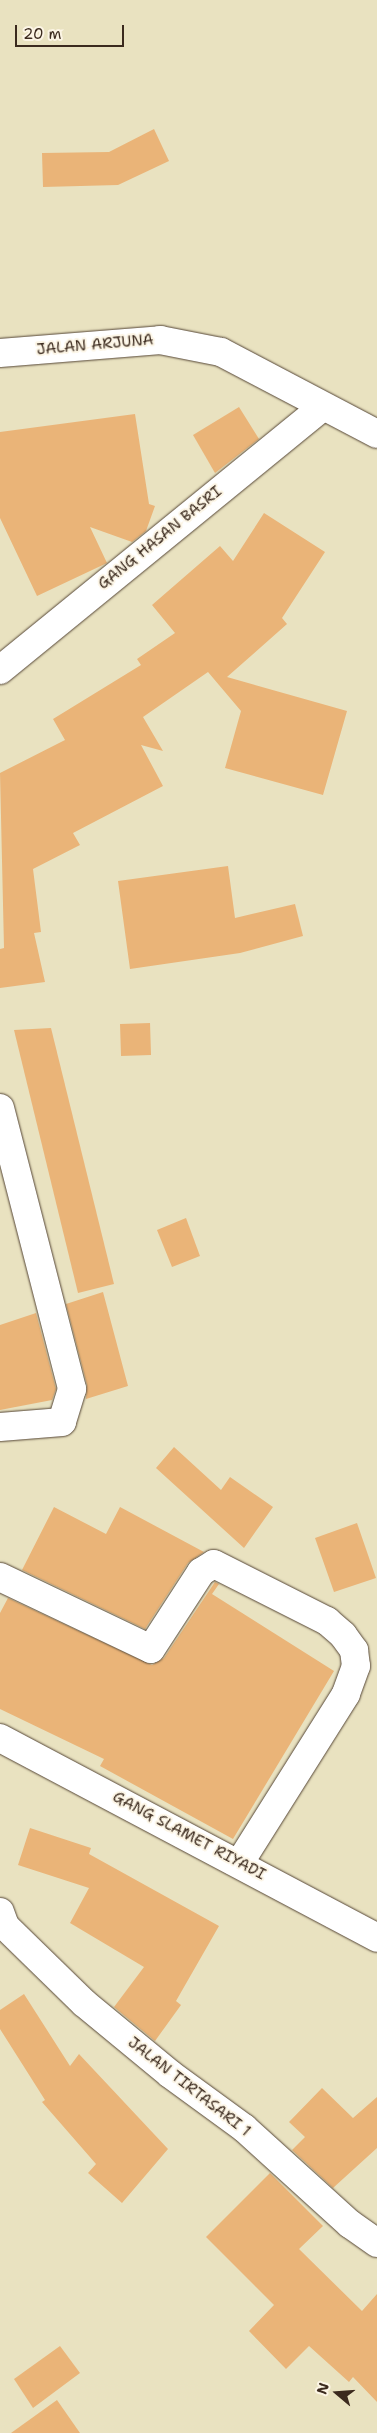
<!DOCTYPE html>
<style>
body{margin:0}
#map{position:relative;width:377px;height:2433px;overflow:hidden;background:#e9e2c0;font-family:"Shantell Sans",sans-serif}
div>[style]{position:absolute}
.building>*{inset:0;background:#eab478}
.roads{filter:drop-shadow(0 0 1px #554636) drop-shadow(0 0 1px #554636)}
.minor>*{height:28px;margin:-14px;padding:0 14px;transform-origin:14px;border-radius:14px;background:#fff}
span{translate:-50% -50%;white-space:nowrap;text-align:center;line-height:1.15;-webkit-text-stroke:4px #fcf5e5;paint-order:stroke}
.street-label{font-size:15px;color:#3b2a1e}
.north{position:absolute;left:312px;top:2368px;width:50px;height:50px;-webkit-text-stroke:4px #fcf5e5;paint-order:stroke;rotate:288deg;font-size:14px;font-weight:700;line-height:20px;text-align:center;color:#3b2a1e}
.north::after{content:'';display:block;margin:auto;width:18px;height:22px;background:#3b2a1e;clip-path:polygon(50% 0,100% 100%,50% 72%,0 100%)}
.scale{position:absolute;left:15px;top:25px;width:109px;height:22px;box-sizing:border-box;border:2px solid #3b2a1e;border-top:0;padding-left:6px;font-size:15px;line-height:18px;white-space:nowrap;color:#3b2a1e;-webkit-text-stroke:4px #fcf5e5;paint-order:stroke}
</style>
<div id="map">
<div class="building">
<div style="clip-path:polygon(154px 129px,169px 161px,118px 185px,43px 187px,42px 153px,109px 152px)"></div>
<div style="clip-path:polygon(239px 407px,259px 439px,215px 473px,193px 435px)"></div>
<div style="clip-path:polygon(135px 414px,149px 504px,155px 506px,146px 531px,132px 542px,90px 527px,107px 563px,37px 596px,0 518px,0 432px)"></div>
<div style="clip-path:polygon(264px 513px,325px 552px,282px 618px,287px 624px,227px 677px,347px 711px,323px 795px,225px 768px,241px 711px,208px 672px,143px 717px,163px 751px,141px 745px,163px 786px,73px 833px,80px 845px,33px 869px,41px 932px,34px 933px,45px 982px,0 988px,0 949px,4px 948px,0 773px,65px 740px,53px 719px,141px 665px,137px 659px,175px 633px,152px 605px,220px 546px,233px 561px)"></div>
<div style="clip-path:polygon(228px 866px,235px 918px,295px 904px,303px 936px,240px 953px,130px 969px,118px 881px)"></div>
<div style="clip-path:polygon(150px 1023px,151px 1055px,121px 1056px,120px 1024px)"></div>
<div style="clip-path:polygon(51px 1028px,114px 1284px,78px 1293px,14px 1030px)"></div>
<div style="clip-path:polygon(186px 1218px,200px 1256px,172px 1267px,157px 1230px)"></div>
<div style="clip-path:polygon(103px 1292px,128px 1386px,86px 1399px,87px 1385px,66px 1304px)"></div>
<div style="clip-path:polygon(36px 1313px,56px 1389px,52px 1400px,0 1410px,0 1325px)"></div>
<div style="clip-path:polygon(174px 1447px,221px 1490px,230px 1477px,273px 1507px,244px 1548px,156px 1468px)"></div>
<div style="clip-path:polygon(54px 1507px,106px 1534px,120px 1507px,204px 1552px,188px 1563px,145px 1629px,22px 1570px)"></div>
<div style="clip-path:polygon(357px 1523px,376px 1578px,334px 1592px,315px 1538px)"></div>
<div style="clip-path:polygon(215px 1582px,219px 1584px,212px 1594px,334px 1671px,233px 1839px,100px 1766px,104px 1759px,0 1709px,0 1613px,8px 1598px,152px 1665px,164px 1658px)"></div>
<div style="clip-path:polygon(30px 1828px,91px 1848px,89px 1854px,219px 1926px,176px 2001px,181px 2005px,155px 2041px,114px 2007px,144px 1967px,70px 1923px,89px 1888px,18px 1865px)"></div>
<div style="clip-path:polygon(24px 1994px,70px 2066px,79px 2054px,168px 2149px,122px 2203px,88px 2173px,96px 2164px,42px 2102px,45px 2100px,0 2029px,0 2010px)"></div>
<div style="clip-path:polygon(322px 2088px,353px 2118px,377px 2097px,377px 2148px,333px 2188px,292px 2150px,305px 2137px,289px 2122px)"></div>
<div style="clip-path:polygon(270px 2173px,323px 2226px,299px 2249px,362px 2311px,377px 2294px,377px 2402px,353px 2377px,349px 2382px,309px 2346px,286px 2369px,249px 2331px,274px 2305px,206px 2237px)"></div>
<div style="clip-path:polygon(60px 2346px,80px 2373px,33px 2408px,14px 2379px)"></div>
<div style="clip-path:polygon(57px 2400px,80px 2433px,11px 2433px)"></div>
</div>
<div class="roads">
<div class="minor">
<div style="left:0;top:353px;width:161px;rotate:-4.6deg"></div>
<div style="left:160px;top:340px;width:62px;rotate:11.1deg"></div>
<div style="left:221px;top:352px;width:176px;rotate:27.7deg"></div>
<div style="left:0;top:670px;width:414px;rotate:-39.2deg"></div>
<div style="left:0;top:1108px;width:290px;rotate:75.6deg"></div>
<div style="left:72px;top:1389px;width:34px;rotate:107deg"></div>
<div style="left:62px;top:1422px;width:62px;rotate:175.4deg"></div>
<div style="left:0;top:1577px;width:167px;rotate:25.5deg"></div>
<div style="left:151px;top:1649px;width:92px;rotate:-57deg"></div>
<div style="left:201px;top:1572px;width:15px;rotate:-32deg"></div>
<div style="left:214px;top:1564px;width:127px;rotate:26.8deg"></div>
<div style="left:327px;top:1621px;width:21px;rotate:41deg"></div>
<div style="left:343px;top:1635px;width:19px;rotate:54deg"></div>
<div style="left:354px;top:1650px;width:16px;rotate:83deg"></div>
<div style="left:356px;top:1666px;width:30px;rotate:110deg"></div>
<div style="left:346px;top:1694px;width:199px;rotate:122.2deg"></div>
<div style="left:0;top:1738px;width:427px;rotate:27.9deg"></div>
<div style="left:0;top:1912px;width:15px;rotate:70deg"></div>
<div style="left:5px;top:1926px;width:110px;rotate:44.3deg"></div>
<div style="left:84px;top:2003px;width:112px;rotate:39.5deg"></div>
<div style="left:170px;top:2074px;width:92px;rotate:36.1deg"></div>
<div style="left:244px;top:2128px;width:143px;rotate:42.2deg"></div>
<div style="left:350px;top:2224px;width:33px;rotate:35deg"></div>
</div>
</div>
<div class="street-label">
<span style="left:95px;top:345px;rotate:-5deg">JALAN ARJUNA</span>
<span style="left:160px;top:538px;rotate:-39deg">GANG HASAN BASRI</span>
<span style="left:189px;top:1836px;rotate:28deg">GANG SLAMET RIYADI</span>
<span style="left:189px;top:2087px;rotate:38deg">JALAN TIRTASARI 1</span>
</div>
<div class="north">N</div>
<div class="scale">20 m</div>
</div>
